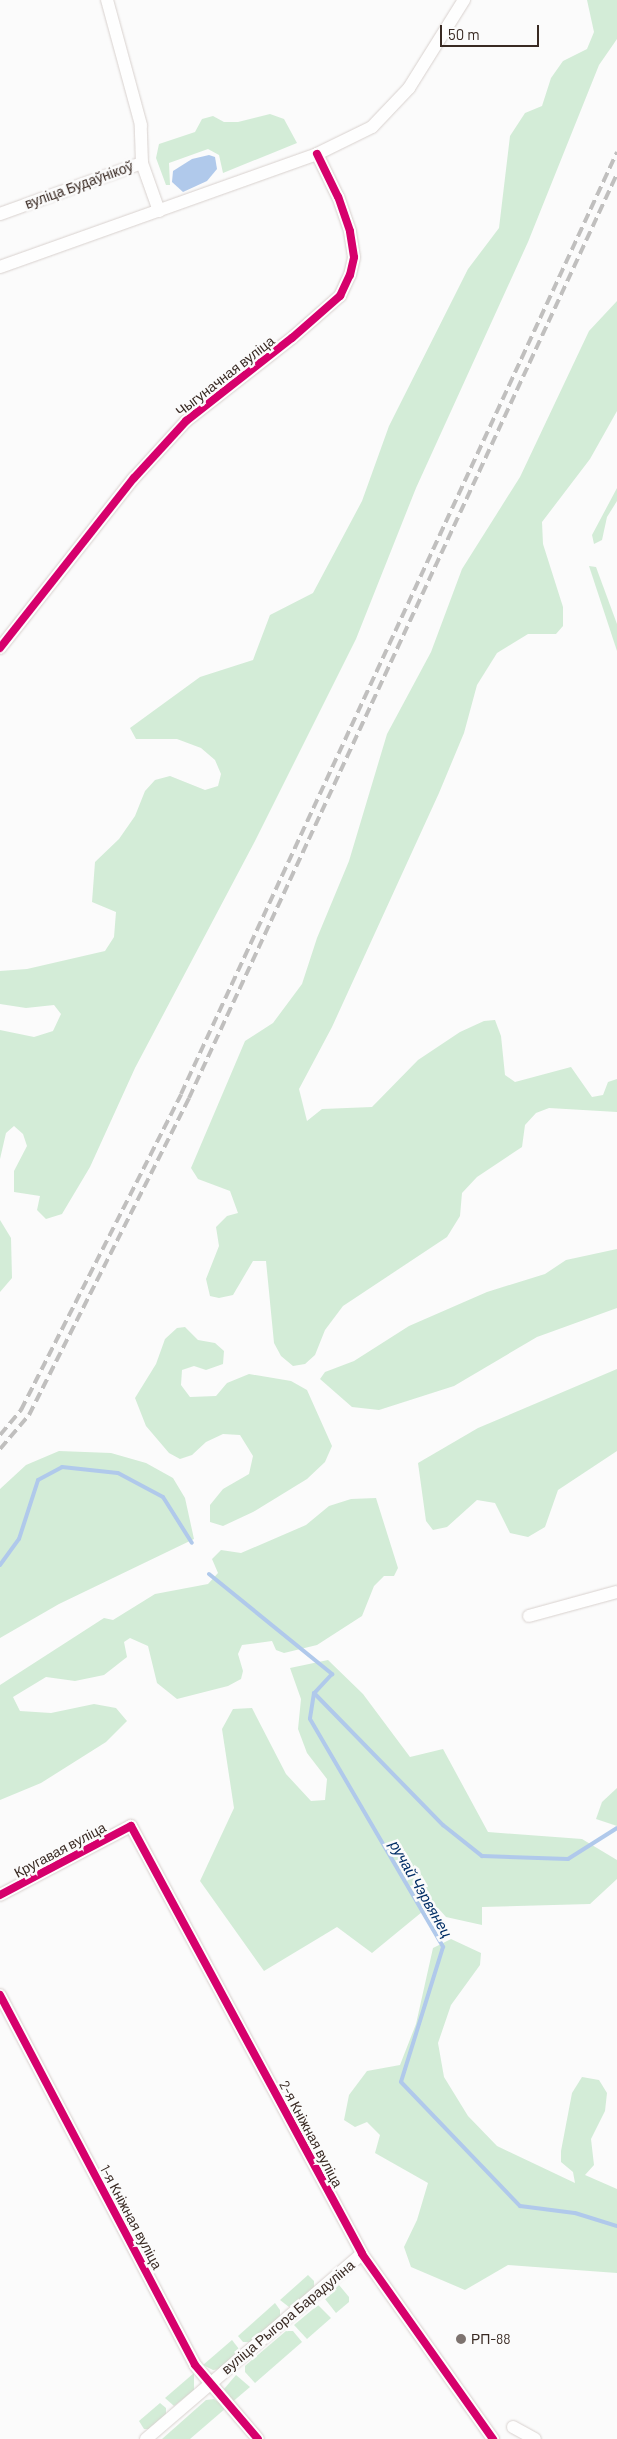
<!DOCTYPE html>
<meta charset="utf-8">
<style>
body{margin:0}
#map{position:relative;width:617px;height:2439px;overflow:hidden;background:#fbfbfb;font-family:Barlow,sans-serif}
div>[style]{position:absolute}
.green>*{inset:0;background:#d3ecd7}
.water>*{inset:0;background:#b0c9eb}
.stream>*{height:4px;margin:-2px;padding:0 2px;transform-origin:2px;border-radius:2px;background:#b0c9eb}
.roads{filter:drop-shadow(0 0 1px #d8d1ce) drop-shadow(0 0 1px #d8d1ce)}
.minor>*{height:12px;margin:-6px;padding:0 6px;transform-origin:6px;border-radius:6px;background:#fefefe}
.rail>*{height:4px;margin-top:-2px;transform-origin:0;background:repeating-linear-gradient(90deg,#c0bfbe 0 10px,transparent 0 15px)}
.cycleway>*{height:8px;margin:-4px;padding:0 4px;transform-origin:4px;border-radius:4px;background:#d6006c}
.dots>*{width:14px;height:14px;translate:-50% -50%;box-sizing:border-box;border:2px solid #fbfbfb;border-radius:50%}
span{translate:-50% -50%;white-space:nowrap;text-align:center;line-height:1.15;-webkit-text-stroke:5px #fbfbfb;paint-order:stroke}
.street-label{font-size:14px;color:#392a23}
.poi-label{font-size:14px;color:#392a23}
.left{translate:0 -50%;text-align:left}
.water-label{font-size:15px;color:#002d65;font-style:italic}
.scale{position:absolute;left:440px;top:25px;width:99px;height:22px;box-sizing:border-box;border:2px solid #392a23;border-top:0;padding-left:6px;font-size:15px;line-height:18px;white-space:nowrap;color:#392a23;-webkit-text-stroke:4px #fbfbfb;paint-order:stroke}
</style>
<div id="map">
<div class="green">
<div style="clip-path:polygon(587px 0,617px 0,617px 39px,599px 65px,528px 242px,416px 488px,356px 639px,255px 841px,135px 1068px,90px 1167px,62px 1214px,46px 1219px,37px 1210px,40px 1196px,14px 1192px,14px 1171px,27px 1146px,23px 1134px,14px 1126px,6px 1133px,0 1159px,0 1030px,34px 1037px,53px 1031px,61px 1014px,54px 1005px,26px 1008px,0 1004px,0 971px,27px 969px,105px 951px,114px 937px,116px 912px,92px 902px,95px 862px,119px 839px,135px 816px,145px 791px,155px 780px,170px 776px,205px 790px,218px 786px,221px 774px,215px 760px,201px 748px,177px 739px,136px 739px,130px 728px,200px 677px,253px 660px,270px 615px,313px 593px,362px 501px,389px 426px,468px 269px,499px 228px,510px 136px,525px 113px,542px 106px,551px 78px,563px 61px,587px 49px,594px 32px)"></div>
<div style="clip-path:polygon(270px 114px,284px 119px,297px 143px,223px 173px,219px 155px,208px 149px,169px 163px,170px 185px,166px 185px,156px 158px,159px 144px,195px 132px,202px 119px,213px 116px,224px 122px,238px 122px)"></div>
<div style="clip-path:polygon(617px 301px,617px 411px,590px 459px,542px 522px,543px 544px,563px 607px,563px 626px,556px 634px,528px 634px,497px 653px,477px 685px,464px 733px,439px 793px,332px 1027px,299px 1089px,307px 1121px,322px 1109px,372px 1107px,418px 1060px,460px 1032px,484px 1021px,495px 1020px,501px 1036px,505px 1075px,515px 1082px,571px 1067px,592px 1097px,603px 1095px,608px 1082px,617px 1079px,617px 1112px,549px 1108px,536px 1113px,525px 1125px,522px 1147px,477px 1177px,462px 1193px,460px 1216px,447px 1237px,343px 1306px,325px 1330px,315px 1355px,305px 1364px,293px 1366px,281px 1356px,274px 1343px,266px 1261px,253px 1261px,233px 1295px,219px 1298px,210px 1296px,206px 1279px,219px 1246px,216px 1227px,227px 1216px,238px 1213px,230px 1191px,198px 1179px,191px 1168px,245px 1041px,273px 1023px,302px 984px,317px 938px,349px 861px,387px 734px,431px 652px,462px 569px,520px 477px,589px 331px)"></div>
<div style="clip-path:polygon(617px 488px,617px 501px,607px 517px,602px 540px,594px 544px,592px 535px)"></div>
<div style="clip-path:polygon(589px 566px,596px 567px,617px 624px,617px 651px)"></div>
<div style="clip-path:polygon(0 1220px,11px 1238px,12px 1278px,0 1292px)"></div>
<div style="clip-path:polygon(617px 1249px,617px 1308px,537px 1337px,454px 1386px,379px 1410px,352px 1407px,320px 1379px,325px 1372px,354px 1361px,409px 1326px,487px 1292px,545px 1274px,566px 1260px)"></div>
<div style="clip-path:polygon(185px 1327px,198px 1340px,215px 1343px,224px 1351px,223px 1364px,206px 1370px,194px 1366px,182px 1370px,181px 1385px,190px 1397px,216px 1396px,227px 1383px,249px 1374px,291px 1381px,307px 1390px,332px 1446px,325px 1462px,307px 1479px,253px 1512px,223px 1526px,210px 1522px,210px 1505px,223px 1489px,249px 1474px,253px 1456px,240px 1435px,223px 1434px,206px 1442px,192px 1455px,180px 1459px,169px 1453px,146px 1426px,135px 1398px,156px 1364px,165px 1339px,177px 1328px)"></div>
<div style="clip-path:polygon(617px 1369px,617px 1451px,558px 1490px,545px 1527px,528px 1537px,510px 1533px,495px 1503px,477px 1500px,447px 1527px,433px 1530px,426px 1521px,418px 1463px,478px 1428px)"></div>
<div style="clip-path:polygon(59px 1451px,111px 1453px,146px 1463px,173px 1478px,185px 1498px,194px 1539px,59px 1604px,0 1638px,0 1489px,26px 1465px)"></div>
<div style="clip-path:polygon(376px 1498px,398px 1568px,394px 1576px,384px 1576px,374px 1586px,362px 1616px,317px 1645px,284px 1653px,276px 1650px,272px 1641px,242px 1645px,238px 1654px,243px 1671px,241px 1679px,228px 1686px,177px 1699px,157px 1683px,148px 1646px,130px 1638px,124px 1642px,127px 1657px,104px 1675px,75px 1681px,46px 1677px,13px 1697px,20px 1711px,51px 1713px,94px 1704px,116px 1708px,127px 1721px,106px 1742px,41px 1783px,0 1800px,0 1685px,104px 1618px,113px 1620px,155px 1594px,208px 1584px,218px 1573px,212px 1559px,221px 1550px,241px 1553px,306px 1525px,329px 1506px,351px 1499px)"></div>
<div style="clip-path:polygon(328px 1660px,363px 1694px,410px 1757px,443px 1749px,488px 1832px,582px 1839px,617px 1860px,617px 1879px,590px 1904px,482px 1907px,482px 1925px,446px 1917px,438px 1908px,422px 1912px,372px 1953px,337px 1927px,264px 1971px,200px 1881px,234px 1808px,222px 1729px,233px 1709px,252px 1708px,286px 1774px,311px 1801px,325px 1800px,327px 1779px,307px 1753px,298px 1729px,301px 1699px,290px 1668px)"></div>
<div style="clip-path:polygon(617px 1788px,617px 1826px,596px 1819px,602px 1802px)"></div>
<div style="clip-path:polygon(451px 1939px,481px 1953px,480px 1965px,451px 2005px,438px 2043px,444px 2077px,468px 2116px,497px 2146px,575px 2183px,573px 2172px,561px 2162px,561px 2151px,572px 2093px,582px 2077px,599px 2080px,607px 2093px,605px 2111px,591px 2139px,594px 2165px,585px 2175px,617px 2189px,617px 2273px,508px 2265px,465px 2290px,411px 2267px,404px 2247px,417px 2220px,428px 2183px,375px 2153px,380px 2135px,367px 2122px,355px 2127px,344px 2120px,349px 2095px,367px 2071px,400px 2065px,416px 2024px,433px 1948px)"></div>
<div style="clip-path:polygon(308px 2275px,314px 2281px,314px 2288px,289px 2307px,280px 2300px)"></div>
<div style="clip-path:polygon(339px 2285px,349px 2297px,349px 2302px,336px 2313px,325px 2299px)"></div>
<div style="clip-path:polygon(275px 2303px,280px 2310px,280px 2317px,250px 2342px,243px 2342px,238px 2336px)"></div>
<div style="clip-path:polygon(318px 2305px,331px 2318px,307px 2339px,294px 2325px)"></div>
<div style="clip-path:polygon(286px 2331px,293px 2331px,302px 2342px,255px 2383px,245px 2372px,245px 2366px)"></div>
<div style="clip-path:polygon(232px 2340px,239px 2349px,221px 2369px,213px 2370px,203px 2365px)"></div>
<div style="clip-path:polygon(194px 2373px,194px 2390px,174px 2406px,165px 2398px)"></div>
<div style="clip-path:polygon(236px 2375px,250px 2387px,230px 2404px,224px 2389px)"></div>
<div style="clip-path:polygon(214px 2399px,226px 2408px,190px 2439px,162px 2439px,206px 2400px)"></div>
<div style="clip-path:polygon(160px 2403px,166px 2408px,166px 2415px,150px 2429px,144px 2429px,139px 2421px)"></div>
</div>
<div class="water">
<div style="clip-path:polygon(209px 155px,215px 157px,217px 169px,207px 181px,183px 192px,172px 182px,173px 171px,192px 159px)"></div>
</div>
<div class="stream">
<div style="left:0;top:1565px;width:32px;rotate:-54deg"></div>
<div style="left:19px;top:1539px;width:62px;rotate:-72.1deg"></div>
<div style="left:38px;top:1480px;width:27px;rotate:-28deg"></div>
<div style="left:62px;top:1467px;width:56px;rotate:6.1deg"></div>
<div style="left:118px;top:1473px;width:51px;rotate:28.1deg"></div>
<div style="left:163px;top:1497px;width:54px;rotate:57.8deg"></div>
<div style="left:209px;top:1574px;width:159px;rotate:39.1deg"></div>
<div style="left:332px;top:1674px;width:26px;rotate:133deg"></div>
<div style="left:314px;top:1693px;width:26px;rotate:99deg"></div>
<div style="left:310px;top:1719px;width:264px;rotate:59.7deg"></div>
<div style="left:443px;top:1947px;width:141px;rotate:107.3deg"></div>
<div style="left:401px;top:2082px;width:172px;rotate:46.2deg"></div>
<div style="left:520px;top:2206px;width:55px;rotate:7.3deg"></div>
<div style="left:575px;top:2213px;width:44px;rotate:17.2deg"></div>
<div style="left:314px;top:1693px;width:185px;rotate:45.7deg"></div>
<div style="left:443px;top:1825px;width:50px;rotate:38.5deg"></div>
<div style="left:482px;top:1856px;width:86px;rotate:2deg"></div>
<div style="left:568px;top:1859px;width:58px;rotate:-32.3deg"></div>
</div>
<div class="roads">
<div class="minor">
<div style="left:142px;top:163px;width:51px;rotate:70.5deg"></div>
<div style="left:0;top:214px;width:151px;rotate:-19.8deg"></div>
<div style="left:142px;top:163px;width:38px;rotate:-92deg"></div>
<div style="left:141px;top:125px;width:130px;rotate:-105.2deg"></div>
<div style="left:0;top:267px;width:337px;rotate:-19.6deg"></div>
<div style="left:317px;top:154px;width:61px;rotate:-26.1deg"></div>
<div style="left:372px;top:127px;width:54px;rotate:-46.5deg"></div>
<div style="left:409px;top:88px;width:104px;rotate:-58deg"></div>
<div style="left:0;top:648px;width:216px;rotate:-51.8deg"></div>
<div style="left:134px;top:478px;width:77px;rotate:-47.6deg"></div>
<div style="left:186px;top:421px;width:135px;rotate:-38.1deg"></div>
<div style="left:292px;top:338px;width:64px;rotate:-41.2deg"></div>
<div style="left:340px;top:296px;width:23px;rotate:-65deg"></div>
<div style="left:350px;top:275px;width:18px;rotate:-77deg"></div>
<div style="left:354px;top:257px;width:26px;rotate:-99deg"></div>
<div style="left:350px;top:231px;width:36px;rotate:-109deg"></div>
<div style="left:338px;top:197px;width:48px;rotate:-116deg"></div>
<div style="left:529px;top:1616px;width:91px;rotate:-15.3deg"></div>
<div style="left:0;top:1895px;width:148px;rotate:-27.8deg"></div>
<div style="left:131px;top:1826px;width:486px;rotate:61.6deg"></div>
<div style="left:362px;top:2254px;width:227px;rotate:54.7deg"></div>
<div style="left:0;top:1995px;width:418px;rotate:62.2deg"></div>
<div style="left:195px;top:2365px;width:97px;rotate:49.6deg"></div>
<div style="left:513px;top:2427px;width:25px;rotate:29deg"></div>
<div style="left:146px;top:2439px;width:284px;rotate:-40.6deg"></div>
</div>
</div>
<div class="rail">
<div style="left:0;top:1435px;width:33px;rotate:-50deg"></div>
<div style="left:21px;top:1410px;width:354px;rotate:-63.1deg"></div>
<div style="left:181px;top:1094px;width:1038px;rotate:-65.16deg"></div>
<div style="left:0;top:1449px;width:45px;rotate:-49.5deg"></div>
<div style="left:29px;top:1415px;width:355px;rotate:-63.2deg"></div>
<div style="left:189px;top:1098px;width:1018px;rotate:-65.15deg"></div>
</div>
<div class="cycleway">
<div style="left:0;top:648px;width:216px;rotate:-51.8deg"></div>
<div style="left:134px;top:478px;width:77px;rotate:-47.6deg"></div>
<div style="left:186px;top:421px;width:135px;rotate:-38.1deg"></div>
<div style="left:292px;top:338px;width:64px;rotate:-41.2deg"></div>
<div style="left:340px;top:296px;width:23px;rotate:-65deg"></div>
<div style="left:350px;top:275px;width:18px;rotate:-77deg"></div>
<div style="left:354px;top:257px;width:26px;rotate:-99deg"></div>
<div style="left:350px;top:231px;width:36px;rotate:-109deg"></div>
<div style="left:338px;top:197px;width:48px;rotate:-116deg"></div>
<div style="left:0;top:1895px;width:148px;rotate:-27.8deg"></div>
<div style="left:131px;top:1826px;width:486px;rotate:61.6deg"></div>
<div style="left:362px;top:2254px;width:227px;rotate:54.7deg"></div>
<div style="left:0;top:1995px;width:418px;rotate:62.2deg"></div>
<div style="left:195px;top:2365px;width:97px;rotate:49.6deg"></div>
</div>
<div class="dots">
<div style="left:461px;top:2339px;background:#7d736f"></div>
</div>
<div class="street-label">
<span style="left:79px;top:185px;rotate:-20deg">вуліца Будаўнікоў</span>
<span style="left:225px;top:376px;rotate:-38deg">Чыгуначная вуліца</span>
<span style="left:60px;top:1850px;rotate:-28deg">Кругавая вуліца</span>
<span style="left:311px;top:2134px;rotate:62deg">2-я Кніжная вуліца</span>
<span style="left:131px;top:2217px;rotate:62deg">1-я Кніжная вуліца</span>
<span style="left:288px;top:2317px;rotate:-40deg">вуліца Рыгора Барадуліна</span>
</div>
<div class="poi-label">
<span class="left" style="left:471px;top:2339px">РП-88</span>
</div>
<div class="water-label">
<span style="left:421px;top:1889px;rotate:60deg">ручай Чэрвянец</span>
</div>
<div class="scale">50 m</div>
</div>
